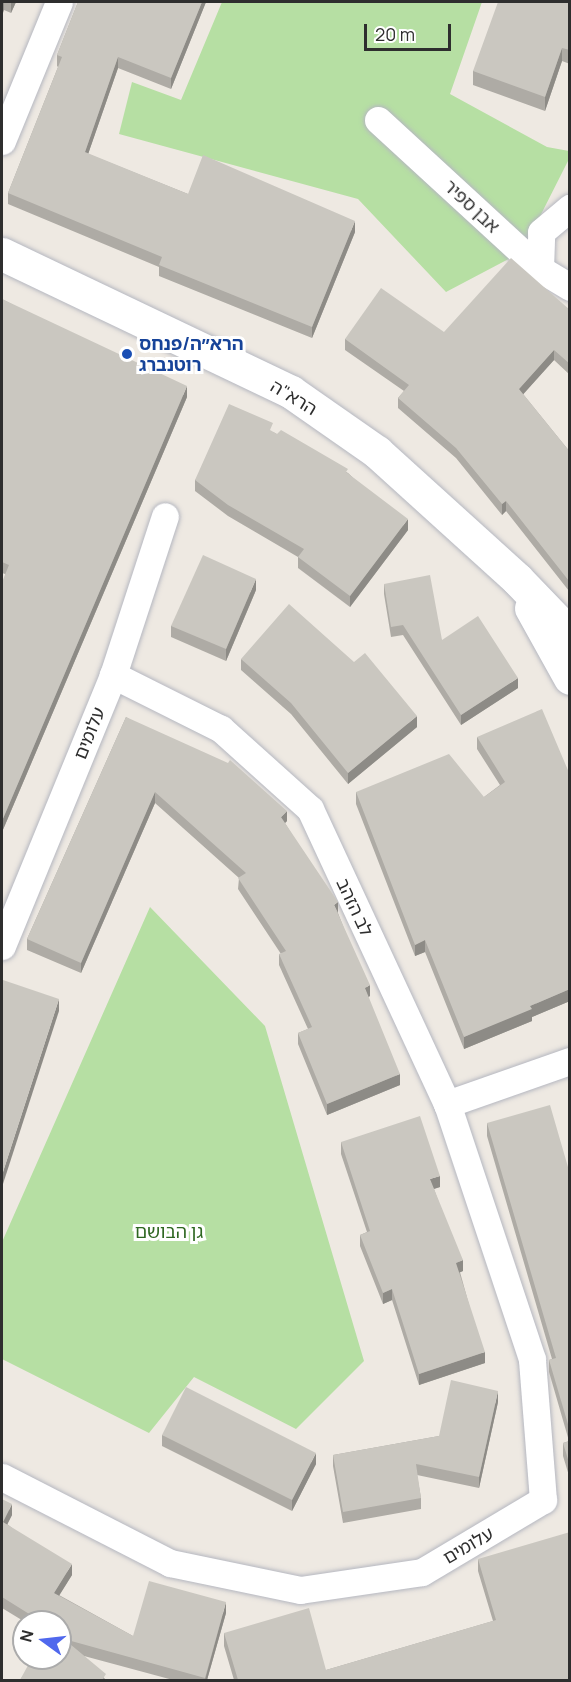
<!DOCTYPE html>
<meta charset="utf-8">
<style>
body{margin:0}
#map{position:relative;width:571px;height:1682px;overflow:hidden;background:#eee9e2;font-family:Manrope,"Noto Sans Hebrew",sans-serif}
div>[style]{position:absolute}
.green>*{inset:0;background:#b6dfa3}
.roads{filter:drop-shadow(0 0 2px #b5b7c0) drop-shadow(0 0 2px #b5b7c0)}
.street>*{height:27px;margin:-13.5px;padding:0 13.5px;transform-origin:13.5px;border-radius:13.5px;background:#fff}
.secondary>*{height:33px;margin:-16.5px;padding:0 16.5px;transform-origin:16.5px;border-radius:16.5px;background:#fff}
.wall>*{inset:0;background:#aeaba5}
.shaded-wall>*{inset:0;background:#8d8b86}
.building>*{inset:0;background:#cac7c0}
.dots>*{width:16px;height:16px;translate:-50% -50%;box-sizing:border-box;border:3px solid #fff;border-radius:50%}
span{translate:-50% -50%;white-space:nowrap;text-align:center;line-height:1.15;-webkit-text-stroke:6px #fff;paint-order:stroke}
.street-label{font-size:18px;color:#2e2e2e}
.transit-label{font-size:18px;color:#164399;font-weight:700}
.left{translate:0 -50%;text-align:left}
.park-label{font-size:18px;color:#2e6721}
.frame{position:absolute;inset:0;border:3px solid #2e2e2e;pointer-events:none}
.north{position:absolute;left:12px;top:1610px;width:60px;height:60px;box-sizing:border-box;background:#fff;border:2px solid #ababab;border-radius:50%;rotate:285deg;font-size:16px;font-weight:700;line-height:24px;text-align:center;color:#2e2e2e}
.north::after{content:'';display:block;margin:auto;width:21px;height:27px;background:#5068ed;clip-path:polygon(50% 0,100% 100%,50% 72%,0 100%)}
.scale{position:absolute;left:364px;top:24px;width:87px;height:27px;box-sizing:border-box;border:3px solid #2e2e2e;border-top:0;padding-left:8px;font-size:18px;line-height:21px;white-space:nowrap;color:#2e2e2e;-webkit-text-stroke:4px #fff;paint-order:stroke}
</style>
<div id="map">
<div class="green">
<div style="clip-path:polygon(222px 2px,482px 2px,450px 94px,547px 147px,569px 151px,569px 159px,522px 252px,446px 292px,358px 199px,119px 134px,132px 82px,181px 100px)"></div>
<div style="clip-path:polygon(150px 907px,265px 1026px,364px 1361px,296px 1429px,194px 1377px,149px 1433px,2px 1359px,2px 1242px)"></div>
</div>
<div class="roads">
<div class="street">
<div style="left:378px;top:120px;width:220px;rotate:42.6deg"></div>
<div style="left:540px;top:269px;width:35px;rotate:31deg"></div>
<div style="left:2px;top:141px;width:150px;rotate:-67.7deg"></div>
<div style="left:540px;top:269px;width:37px;rotate:-88deg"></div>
<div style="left:541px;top:232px;width:38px;rotate:-40deg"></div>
<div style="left:2px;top:946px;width:293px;rotate:-67.7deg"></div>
<div style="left:113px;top:675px;width:167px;rotate:-71.9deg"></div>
<div style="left:447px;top:1104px;width:130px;rotate:-19.3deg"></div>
<div style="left:2px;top:1477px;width:189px;rotate:27.1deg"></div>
<div style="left:170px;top:1563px;width:133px;rotate:11.7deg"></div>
<div style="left:300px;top:1590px;width:123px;rotate:-8.4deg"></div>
<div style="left:422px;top:1572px;width:141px;rotate:-30.8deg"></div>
<div style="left:543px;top:1500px;width:141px;rotate:-94.5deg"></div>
<div style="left:532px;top:1359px;width:269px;rotate:-108.4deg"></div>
<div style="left:447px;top:1104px;width:325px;rotate:-114.9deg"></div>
<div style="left:310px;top:809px;width:120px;rotate:-138deg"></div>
<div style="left:221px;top:729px;width:121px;rotate:-153.4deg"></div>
</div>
<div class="secondary">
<div style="left:2px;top:254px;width:320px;rotate:25.5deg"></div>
<div style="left:291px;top:392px;width:105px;rotate:34.9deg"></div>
<div style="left:377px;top:452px;width:189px;rotate:42.2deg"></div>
<div style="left:517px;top:579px;width:76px;rotate:46.1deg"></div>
<div style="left:531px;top:608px;width:80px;rotate:60.9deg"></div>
</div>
</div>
<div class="wall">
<div style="clip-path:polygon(2px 2px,16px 2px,11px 13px,4px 10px)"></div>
<div style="clip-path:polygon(78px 2px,206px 2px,171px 89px,118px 68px,88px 154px,188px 194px,355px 232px,312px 338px,159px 276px,159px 267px,8px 204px,8px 193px,58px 67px,57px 66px,57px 55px)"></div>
<div style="clip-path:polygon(570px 2px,570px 64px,562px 61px,545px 111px,473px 85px,473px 71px)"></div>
<div style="clip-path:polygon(2px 299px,187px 397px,2px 832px,5px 574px,2px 573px)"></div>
<div style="clip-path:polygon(570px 310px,570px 375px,554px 360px,523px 394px,570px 452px,569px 591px,506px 511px,502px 515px,456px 458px,398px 408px,398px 398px,404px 391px,345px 350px,345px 339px,444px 332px)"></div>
<div style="clip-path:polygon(273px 432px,348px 473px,408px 530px,350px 607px,298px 568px,298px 557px,228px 516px,195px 491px,195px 480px)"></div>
<div style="clip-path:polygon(384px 584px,442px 640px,518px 688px,461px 725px,403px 635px,391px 637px,384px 594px)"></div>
<div style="clip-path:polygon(256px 590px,226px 661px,171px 637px,171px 626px)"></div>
<div style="clip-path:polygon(241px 659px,417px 727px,348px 784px,291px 714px,241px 670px)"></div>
<div style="clip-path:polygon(126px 717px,287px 821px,285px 823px,338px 913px,370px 996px,368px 997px,400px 1085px,327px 1115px,298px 1044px,298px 1033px,308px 1029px,279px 965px,279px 954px,281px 954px,238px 889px,239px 878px,155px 803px,81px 973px,27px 950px,27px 939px)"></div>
<div style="clip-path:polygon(477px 737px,570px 775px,570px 1001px,532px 1017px,532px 1021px,464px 1049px,425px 952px,415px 956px,356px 804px,356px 792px,484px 797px,500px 785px,477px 749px)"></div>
<div style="clip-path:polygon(487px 1123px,570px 1174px,570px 1479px,563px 1456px,563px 1443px,569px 1441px,549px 1372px,549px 1360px,552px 1359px,487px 1136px)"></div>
<div style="clip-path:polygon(341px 1142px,440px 1187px,434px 1189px,463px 1271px,460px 1272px,485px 1363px,419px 1385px,392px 1300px,383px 1304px,360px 1246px,360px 1235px,367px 1232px,341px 1154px)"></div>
<div style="clip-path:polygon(498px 1402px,479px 1488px,417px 1475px,421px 1498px,421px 1509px,343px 1523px,333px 1466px,333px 1455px,439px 1436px)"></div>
<div style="clip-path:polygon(162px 1435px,316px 1464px,292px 1511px,162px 1446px)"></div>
<div style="clip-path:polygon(2px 1499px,12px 1515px,7px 1524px,72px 1575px,59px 1595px,133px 1636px,226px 1613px,207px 1680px,173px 1680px,84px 1656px,106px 1680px,20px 1680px,60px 1622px,25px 1622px,2px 1608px)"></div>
<div style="clip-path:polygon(478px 1559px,570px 1680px,234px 1680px,224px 1646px,224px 1633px,326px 1670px,493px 1621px,478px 1571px)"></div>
</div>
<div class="shaded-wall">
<div style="clip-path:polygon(3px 2px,4px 2px,4px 10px,2px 16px,2px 5px)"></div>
<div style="clip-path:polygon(11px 2px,16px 2px,11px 13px)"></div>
<div style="clip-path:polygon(202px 2px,206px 2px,171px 89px,171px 78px)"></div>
<div style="clip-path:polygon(562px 48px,562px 61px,545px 111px,545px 97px)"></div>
<div style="clip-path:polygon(118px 57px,118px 68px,85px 163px,85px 152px)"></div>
<div style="clip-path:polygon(355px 221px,355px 232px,312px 338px,312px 327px)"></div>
<div style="clip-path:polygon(554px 350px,554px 360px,519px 399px,519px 389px)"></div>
<div style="clip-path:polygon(187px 386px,187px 397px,2px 832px,2px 821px)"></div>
<div style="clip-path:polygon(506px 501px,506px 511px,502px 515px,502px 504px)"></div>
<div style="clip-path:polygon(408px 519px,408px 530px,350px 607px,350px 596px)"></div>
<div style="clip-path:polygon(256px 579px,256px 590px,226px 661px,226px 649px)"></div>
<div style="clip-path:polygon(518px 678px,518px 688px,461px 725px,461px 715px)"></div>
<div style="clip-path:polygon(417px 716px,417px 727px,348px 784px,348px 773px)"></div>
<div style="clip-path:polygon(155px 792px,155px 803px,81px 973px,81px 963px)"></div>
<div style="clip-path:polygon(287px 811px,287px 821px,281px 827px,281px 817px)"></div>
<div style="clip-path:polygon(338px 902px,338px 913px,334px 905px)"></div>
<div style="clip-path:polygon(425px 940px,425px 952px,415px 956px,415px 945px)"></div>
<div style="clip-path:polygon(370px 985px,370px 996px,365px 999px,365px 988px)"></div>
<div style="clip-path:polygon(570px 989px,570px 1001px,532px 1017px,532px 1021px,464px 1049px,464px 1037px,530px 1006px)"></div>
<div style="clip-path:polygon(59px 999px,59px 1011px,2px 1187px,2px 1175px)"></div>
<div style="clip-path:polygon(400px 1074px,400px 1085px,327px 1115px,327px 1104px)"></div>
<div style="clip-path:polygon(440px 1176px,440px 1187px,430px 1190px,430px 1179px)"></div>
<div style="clip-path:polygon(463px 1260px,463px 1271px,456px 1274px,456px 1263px)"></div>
<div style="clip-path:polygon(392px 1289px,392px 1300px,383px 1304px,383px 1293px)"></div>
<div style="clip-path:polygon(485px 1352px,485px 1363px,419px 1385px,419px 1374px)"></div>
<div style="clip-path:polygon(498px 1391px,498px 1402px,479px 1488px,479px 1477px)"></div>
<div style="clip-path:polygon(316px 1453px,316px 1464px,292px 1511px,292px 1500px)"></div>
<div style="clip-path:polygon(12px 1504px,12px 1515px,3px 1533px,3px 1522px)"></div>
<div style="clip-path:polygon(72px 1564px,72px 1575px,54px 1604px,54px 1593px)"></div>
<div style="clip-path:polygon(226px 1602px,226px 1613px,207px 1680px,205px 1680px)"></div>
</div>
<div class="building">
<div style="clip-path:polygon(78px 2px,202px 2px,171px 78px,118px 57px,85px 152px,188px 194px,203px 155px,355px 221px,312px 327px,159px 265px,162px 257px,8px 193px,62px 57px,57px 55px)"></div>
<div style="clip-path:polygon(498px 2px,570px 2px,570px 50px,562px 48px,545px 97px,473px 71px)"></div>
<div style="clip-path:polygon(511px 258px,570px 310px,570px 364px,554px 350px,519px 389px,570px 452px,569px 581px,506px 501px,502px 504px,456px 448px,398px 398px,409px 385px,345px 339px,381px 288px,444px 332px)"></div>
<div style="clip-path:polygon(2px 299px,187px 386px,2px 821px,2px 582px,9px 565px,2px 562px)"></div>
<div style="clip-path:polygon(229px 404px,273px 423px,270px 430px,277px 434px,281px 430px,348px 469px,346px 472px,408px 519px,350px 596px,298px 557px,304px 549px,228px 505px,195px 480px)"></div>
<div style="clip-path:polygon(203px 555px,256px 579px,226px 649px,171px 626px)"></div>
<div style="clip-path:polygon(430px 575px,442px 640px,478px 616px,518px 678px,461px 715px,403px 625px,391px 627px,384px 584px)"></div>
<div style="clip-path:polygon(289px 604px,354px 662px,365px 653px,417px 716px,348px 773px,291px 703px,241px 659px)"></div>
<div style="clip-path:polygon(542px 709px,570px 775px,570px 989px,530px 1006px,532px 1009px,464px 1037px,425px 940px,415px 945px,356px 792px,449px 754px,484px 797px,505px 782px,477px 737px)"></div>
<div style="clip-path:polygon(126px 717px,228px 763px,230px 760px,287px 811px,281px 817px,338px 902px,334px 905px,370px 985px,365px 988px,400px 1074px,327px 1104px,298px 1033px,312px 1027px,279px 954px,286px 951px,238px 878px,246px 873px,155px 792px,81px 963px,27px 939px)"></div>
<div style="clip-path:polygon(3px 980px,59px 999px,2px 1175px,2px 984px)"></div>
<div style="clip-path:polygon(550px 1105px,570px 1174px,570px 1431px,549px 1360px,556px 1358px,487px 1123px)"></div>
<div style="clip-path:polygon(420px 1116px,440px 1176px,430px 1179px,463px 1260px,456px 1263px,485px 1352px,419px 1374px,392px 1289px,383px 1293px,360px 1235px,370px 1231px,341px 1142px)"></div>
<div style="clip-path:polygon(451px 1380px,498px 1391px,479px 1477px,416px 1464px,421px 1498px,343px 1512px,333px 1455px,439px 1436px)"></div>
<div style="clip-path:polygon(186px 1387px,316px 1453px,292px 1500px,162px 1435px)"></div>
<div style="clip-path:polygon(570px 1441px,570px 1466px,563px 1443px)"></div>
<div style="clip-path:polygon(2px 1499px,12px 1504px,3px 1522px,72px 1564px,54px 1593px,133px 1636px,149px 1581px,226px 1602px,205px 1678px,64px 1639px,106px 1674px,102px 1680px,20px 1680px,32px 1658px,60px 1658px,60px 1622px,42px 1622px,2px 1597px)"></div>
<div style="clip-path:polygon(570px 1532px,570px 1680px,238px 1680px,224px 1633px,309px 1608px,326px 1670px,496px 1620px,478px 1559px)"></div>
</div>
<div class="dots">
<div style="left:127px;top:354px;background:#1a4fb4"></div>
</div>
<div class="street-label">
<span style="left:472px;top:206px;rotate:43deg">אבן ספיר</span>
<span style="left:294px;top:397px;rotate:31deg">הרא"ה</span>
<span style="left:89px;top:733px;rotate:-68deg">עלומים</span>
<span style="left:355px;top:907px;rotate:65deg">לב הזהב</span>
<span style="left:468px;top:1545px;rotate:-30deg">עלומים</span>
</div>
<div class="transit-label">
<span class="left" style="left:139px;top:354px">הרא״ה/פנחס<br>רוטנברג</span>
</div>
<div class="park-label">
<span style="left:169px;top:1231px">גן הבושם</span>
</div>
<div class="frame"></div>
<div class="north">N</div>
<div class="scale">20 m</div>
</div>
